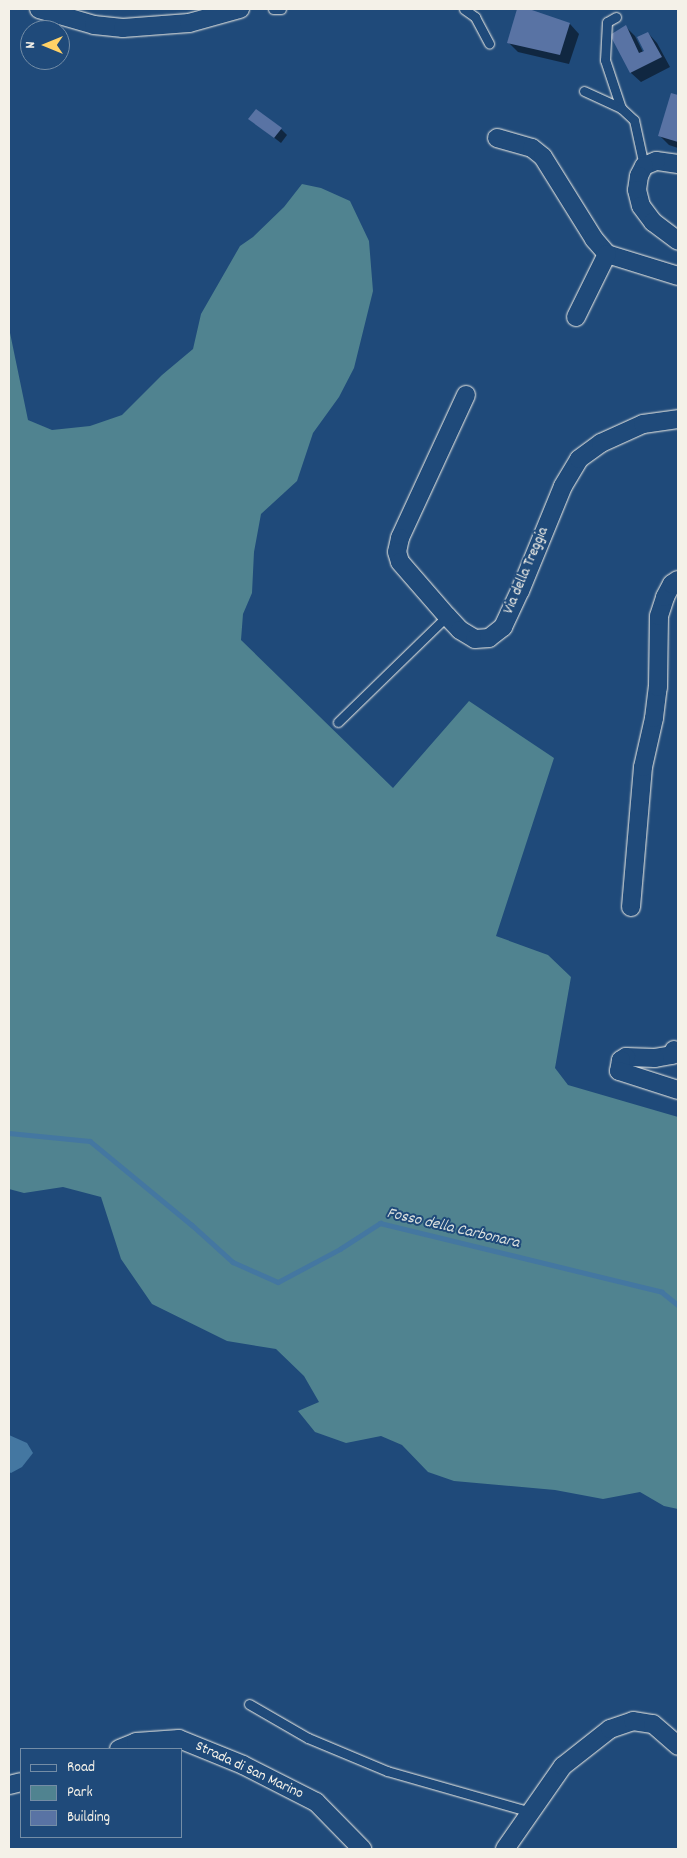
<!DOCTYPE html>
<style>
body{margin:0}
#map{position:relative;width:687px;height:1858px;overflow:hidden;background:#1f4a7a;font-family:Dekko,sans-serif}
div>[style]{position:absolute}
.green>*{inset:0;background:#508390}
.water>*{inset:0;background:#4477a1}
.shadow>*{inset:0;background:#0007}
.stream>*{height:4.5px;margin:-2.25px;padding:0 2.25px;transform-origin:2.25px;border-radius:2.25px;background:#4477a1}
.building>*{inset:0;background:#5973a4}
.roads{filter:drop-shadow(0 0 1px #f4f1e8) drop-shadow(0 0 1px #f4f1e8)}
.lane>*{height:9px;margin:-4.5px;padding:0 4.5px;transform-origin:4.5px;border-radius:4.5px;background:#1f4a7a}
.street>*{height:18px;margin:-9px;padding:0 9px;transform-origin:9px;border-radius:9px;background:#1f4a7a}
span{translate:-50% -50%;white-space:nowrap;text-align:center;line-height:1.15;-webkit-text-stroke:4px #1f4a7a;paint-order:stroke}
.street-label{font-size:15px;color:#f4f1e8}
.water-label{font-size:16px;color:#dadfdd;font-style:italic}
.frame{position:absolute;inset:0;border:10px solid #f4f1e8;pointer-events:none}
.legend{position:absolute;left:20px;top:1748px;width:162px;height:90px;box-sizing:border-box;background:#1f4a7a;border:1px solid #748da6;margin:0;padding:6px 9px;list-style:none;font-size:15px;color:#f4f1e8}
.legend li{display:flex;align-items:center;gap:10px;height:25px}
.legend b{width:25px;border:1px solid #748da6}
.north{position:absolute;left:20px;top:20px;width:50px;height:50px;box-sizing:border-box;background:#1f4a7a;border:1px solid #748da6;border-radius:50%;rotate:270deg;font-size:14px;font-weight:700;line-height:20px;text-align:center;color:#f4f1e8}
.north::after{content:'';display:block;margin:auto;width:18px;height:22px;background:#ffd166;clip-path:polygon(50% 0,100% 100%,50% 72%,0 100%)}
</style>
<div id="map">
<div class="green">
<div style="clip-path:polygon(302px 184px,321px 188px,350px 201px,369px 241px,373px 291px,354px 368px,339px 397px,313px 433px,297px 481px,261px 514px,254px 552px,252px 593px,243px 614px,241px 640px,393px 788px,469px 701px,554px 758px,496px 936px,548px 955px,571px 977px,555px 1068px,568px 1085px,678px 1117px,678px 1509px,664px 1506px,640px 1492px,603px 1499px,555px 1490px,454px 1481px,428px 1472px,402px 1445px,381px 1436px,346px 1443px,315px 1432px,298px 1411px,319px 1402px,304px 1376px,276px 1349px,227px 1341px,152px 1304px,121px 1259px,101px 1197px,63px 1187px,24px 1193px,9px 1189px,9px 328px,28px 420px,52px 430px,90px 426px,122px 415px,162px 375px,193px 349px,201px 314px,240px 246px,253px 237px,284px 207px)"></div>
</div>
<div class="water">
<div style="clip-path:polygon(9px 1435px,27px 1443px,33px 1453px,22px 1467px,11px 1473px,9px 1472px)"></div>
</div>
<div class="shadow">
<div style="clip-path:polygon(518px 9px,525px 9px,570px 24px,579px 34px,569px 64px,518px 52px,509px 43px)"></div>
<div style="clip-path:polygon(626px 27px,635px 36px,643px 52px,646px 51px,648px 33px,657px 43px,670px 67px,641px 82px,631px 73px,612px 35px)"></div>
<div style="clip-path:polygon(672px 95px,678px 97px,678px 148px,669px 145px,659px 135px)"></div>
<div style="clip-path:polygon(250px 119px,281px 129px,287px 135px,281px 143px)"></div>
</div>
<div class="stream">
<div style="left:9px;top:1133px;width:81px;rotate:5.6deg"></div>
<div style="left:90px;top:1141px;width:132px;rotate:39.5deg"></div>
<div style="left:192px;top:1225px;width:55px;rotate:42.1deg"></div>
<div style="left:233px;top:1262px;width:49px;rotate:24deg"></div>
<div style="left:278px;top:1282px;width:70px;rotate:-28deg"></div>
<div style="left:340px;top:1249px;width:48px;rotate:-33deg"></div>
<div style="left:380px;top:1223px;width:290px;rotate:13.7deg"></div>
<div style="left:662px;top:1292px;width:21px;rotate:39deg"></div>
</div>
<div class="building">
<div style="clip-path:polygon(517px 9px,529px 9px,570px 23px,560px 55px,507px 43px)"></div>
<div style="clip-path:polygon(626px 25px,639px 53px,644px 51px,637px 37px,648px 32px,662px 57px,630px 73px,610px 35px)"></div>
<div style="clip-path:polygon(671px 93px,678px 95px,678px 142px,658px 136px)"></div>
<div style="clip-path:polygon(256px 109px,282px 128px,274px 138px,248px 119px)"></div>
</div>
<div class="roads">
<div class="lane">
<div style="left:273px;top:9px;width:8px"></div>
<div style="left:464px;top:9px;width:14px;rotate:36deg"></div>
<div style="left:475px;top:17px;width:30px;rotate:62deg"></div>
<div style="left:616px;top:17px;width:10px;rotate:151deg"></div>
<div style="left:607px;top:22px;width:38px;rotate:93deg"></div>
<div style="left:605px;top:60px;width:51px;rotate:71.6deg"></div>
<div style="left:584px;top:91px;width:41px;rotate:24.7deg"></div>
<div style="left:621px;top:108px;width:18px;rotate:43deg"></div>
<div style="left:634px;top:120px;width:47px;rotate:77.7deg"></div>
<div style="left:338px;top:722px;width:152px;rotate:-44.2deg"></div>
<div style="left:249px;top:1704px;width:68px;rotate:30deg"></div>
<div style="left:308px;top:1738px;width:86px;rotate:22.7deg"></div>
<div style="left:387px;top:1771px;width:150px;rotate:15.9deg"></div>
</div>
<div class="street">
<div style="left:39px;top:9px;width:57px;rotate:16.2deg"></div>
<div style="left:94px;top:25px;width:29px;rotate:6deg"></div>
<div style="left:123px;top:28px;width:66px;rotate:-4.3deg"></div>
<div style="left:189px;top:23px;width:53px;rotate:-15.4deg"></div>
<div style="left:497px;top:138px;width:36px;rotate:16deg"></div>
<div style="left:532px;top:148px;width:14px;rotate:39deg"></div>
<div style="left:543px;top:157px;width:97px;rotate:58.1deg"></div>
<div style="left:594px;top:239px;width:20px;rotate:49deg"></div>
<div style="left:607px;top:254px;width:74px;rotate:17.2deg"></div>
<div style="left:678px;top:164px;width:22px;rotate:-172deg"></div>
<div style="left:656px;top:161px;width:13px;rotate:157deg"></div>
<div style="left:644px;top:166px;width:11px;rotate:117deg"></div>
<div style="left:639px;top:176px;width:14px;rotate:98deg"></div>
<div style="left:637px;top:190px;width:16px;rotate:76deg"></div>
<div style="left:641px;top:206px;width:20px;rotate:53deg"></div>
<div style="left:653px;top:222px;width:31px;rotate:37deg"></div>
<div style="left:576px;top:317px;width:70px;rotate:-63.8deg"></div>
<div style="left:466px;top:395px;width:157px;rotate:114.8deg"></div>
<div style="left:400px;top:538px;width:14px;rotate:102deg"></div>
<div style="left:397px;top:552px;width:10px;rotate:73deg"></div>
<div style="left:400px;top:562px;width:72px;rotate:49deg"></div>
<div style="left:447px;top:616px;width:19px;rotate:47deg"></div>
<div style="left:460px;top:630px;width:17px;rotate:31deg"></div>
<div style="left:475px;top:639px;width:14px;rotate:-4deg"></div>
<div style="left:489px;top:638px;width:18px;rotate:-38deg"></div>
<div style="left:503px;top:627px;width:40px;rotate:-65deg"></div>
<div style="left:520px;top:591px;width:113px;rotate:-67.7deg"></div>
<div style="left:563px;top:486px;width:31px;rotate:-59deg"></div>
<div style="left:579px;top:459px;width:27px;rotate:-36deg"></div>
<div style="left:601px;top:443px;width:46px;rotate:-24.3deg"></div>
<div style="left:643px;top:424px;width:35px;rotate:-8deg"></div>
<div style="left:631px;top:907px;width:141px;rotate:-85.1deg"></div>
<div style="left:643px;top:767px;width:50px;rotate:-77.3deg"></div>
<div style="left:654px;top:718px;width:31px;rotate:-83deg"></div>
<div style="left:658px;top:687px;width:71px;rotate:-89.2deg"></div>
<div style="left:659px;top:616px;width:20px;rotate:-72deg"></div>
<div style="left:665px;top:597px;width:15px;rotate:-62deg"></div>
<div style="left:672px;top:584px;width:7px;rotate:-34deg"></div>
<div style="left:674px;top:1050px;width:5px;rotate:112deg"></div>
<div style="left:672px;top:1055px;width:17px;rotate:170deg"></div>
<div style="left:655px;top:1058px;width:29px;rotate:-178deg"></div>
<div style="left:626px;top:1057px;width:6px;rotate:149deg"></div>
<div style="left:621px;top:1060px;width:11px;rotate:100deg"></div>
<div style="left:619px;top:1071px;width:62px;rotate:17.9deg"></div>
<div style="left:119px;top:1749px;width:18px;rotate:-22deg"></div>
<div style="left:136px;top:1742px;width:43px;rotate:-4deg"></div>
<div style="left:179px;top:1739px;width:69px;rotate:22.1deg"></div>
<div style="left:243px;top:1765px;width:82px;rotate:26.9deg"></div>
<div style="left:316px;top:1802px;width:66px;rotate:45.6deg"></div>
<div style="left:9px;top:1785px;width:12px;rotate:-14deg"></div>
<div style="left:505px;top:1849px;width:101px;rotate:-55.1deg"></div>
<div style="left:563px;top:1766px;width:60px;rotate:-38.2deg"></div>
<div style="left:610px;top:1729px;width:24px;rotate:-19deg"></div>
<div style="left:633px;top:1721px;width:20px;rotate:9deg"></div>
<div style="left:653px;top:1724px;width:33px;rotate:41deg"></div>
</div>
</div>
<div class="street-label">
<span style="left:527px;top:571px;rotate:-67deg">Via della Treggia</span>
<span style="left:249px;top:1771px;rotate:25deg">Strada di San Marino</span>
</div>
<div class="water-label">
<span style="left:453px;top:1229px;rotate:13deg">Fosso della Carbonara</span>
</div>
<div class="frame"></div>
<ul class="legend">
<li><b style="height:6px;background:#1f4a7a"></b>Road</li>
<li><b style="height:14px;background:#508390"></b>Park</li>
<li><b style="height:14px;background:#5973a4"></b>Building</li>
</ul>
<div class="north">N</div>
</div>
